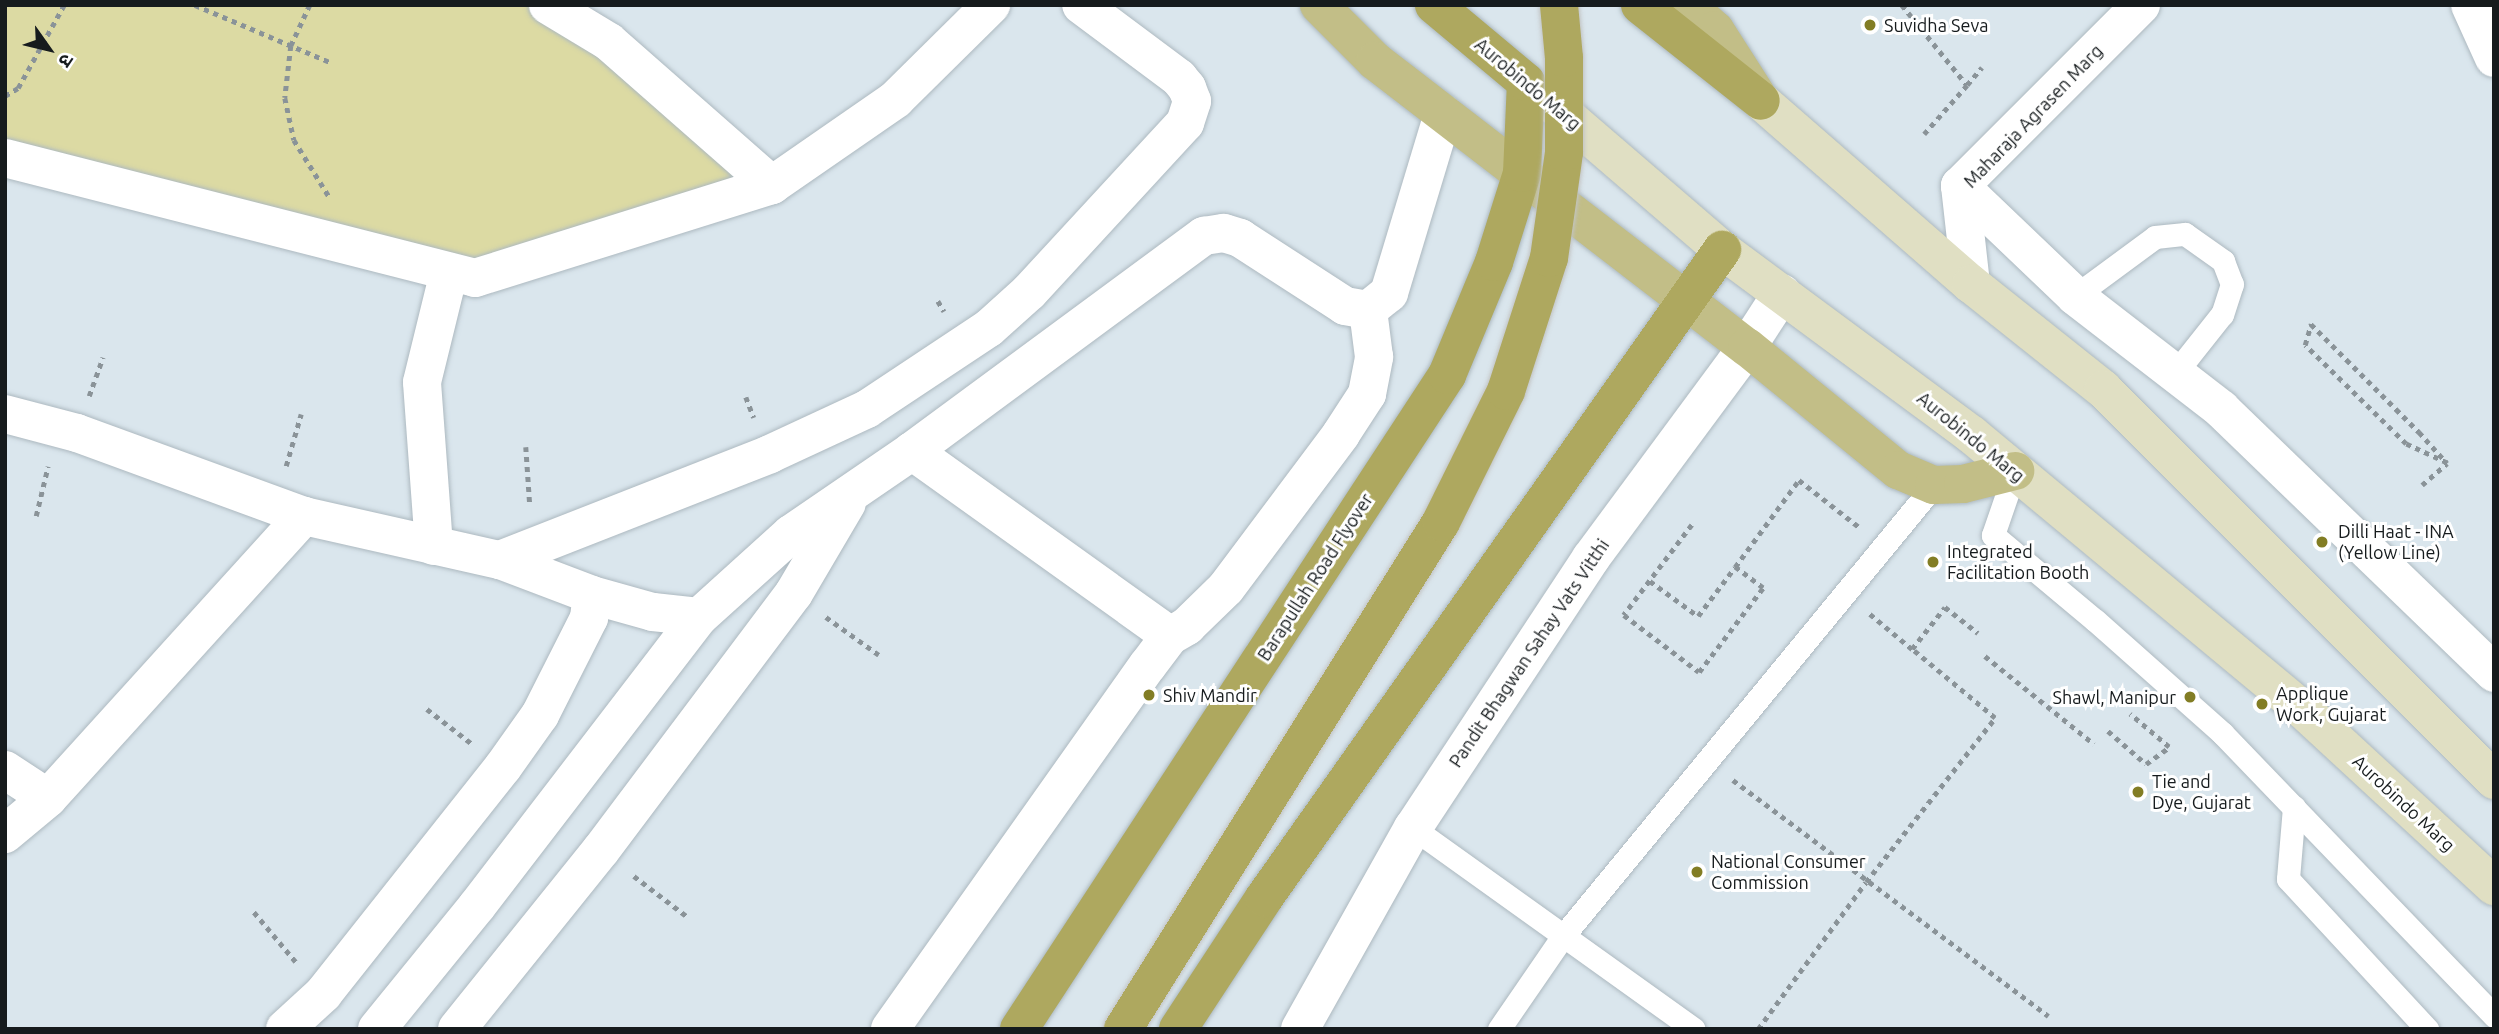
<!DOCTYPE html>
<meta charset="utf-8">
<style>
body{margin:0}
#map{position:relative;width:2499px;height:1034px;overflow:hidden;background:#dae6ed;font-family:Ubuntu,"Noto Sans Devanagari",sans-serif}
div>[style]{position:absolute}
.green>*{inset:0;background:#dcdaa3}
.path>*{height:4.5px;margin-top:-2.25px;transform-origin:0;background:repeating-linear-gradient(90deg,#8a9398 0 5px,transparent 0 10px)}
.roads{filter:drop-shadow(0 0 2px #adb9c0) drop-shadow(0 0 2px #adb9c0)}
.service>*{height:23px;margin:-11.5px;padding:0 11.5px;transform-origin:11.5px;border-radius:11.5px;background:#fff}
.minor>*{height:38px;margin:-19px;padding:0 19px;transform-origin:19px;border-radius:19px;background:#fff}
.tertiary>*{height:38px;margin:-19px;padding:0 19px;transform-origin:19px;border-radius:19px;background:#fff}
.secondary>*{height:38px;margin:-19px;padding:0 19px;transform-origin:19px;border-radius:19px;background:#e0dfc3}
.primary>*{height:38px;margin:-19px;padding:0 19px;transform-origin:19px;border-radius:19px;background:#c2be87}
.trunk>*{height:38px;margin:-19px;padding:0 19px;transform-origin:19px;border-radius:19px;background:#aea85f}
.bridges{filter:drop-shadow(0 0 2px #c2c4c4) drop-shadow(0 0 2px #c2c4c4)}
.trunk-bridge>*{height:38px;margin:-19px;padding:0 19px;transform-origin:19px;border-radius:19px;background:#aea85f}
.dots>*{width:19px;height:19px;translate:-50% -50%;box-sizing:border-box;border:4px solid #fff;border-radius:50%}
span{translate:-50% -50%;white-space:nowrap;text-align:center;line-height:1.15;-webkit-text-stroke:6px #fff;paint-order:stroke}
.poi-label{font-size:18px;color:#161b1d}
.left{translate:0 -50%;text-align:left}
.right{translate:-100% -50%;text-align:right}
.street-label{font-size:18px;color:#161b1d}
.frame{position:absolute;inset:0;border:7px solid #161b1d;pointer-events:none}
.north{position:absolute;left:14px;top:14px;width:70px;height:70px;-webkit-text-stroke:5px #fff;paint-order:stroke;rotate:124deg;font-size:19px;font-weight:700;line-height:28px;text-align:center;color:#161b1d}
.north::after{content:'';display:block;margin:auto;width:24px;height:32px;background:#161b1d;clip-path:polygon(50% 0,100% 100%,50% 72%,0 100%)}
</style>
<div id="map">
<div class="green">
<div style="clip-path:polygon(5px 5px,527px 5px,604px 51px,750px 180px,472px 261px,5px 141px)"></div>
</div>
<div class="path">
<div style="left:195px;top:5px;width:147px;rotate:22.9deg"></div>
<div style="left:310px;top:5px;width:45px;rotate:114.9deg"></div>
<div style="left:291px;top:46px;width:52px;rotate:96.6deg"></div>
<div style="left:285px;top:98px;width:43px;rotate:77.9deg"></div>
<div style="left:294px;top:140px;width:68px;rotate:58.2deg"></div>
<div style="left:1902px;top:5px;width:103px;rotate:50.9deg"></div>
<div style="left:1967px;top:85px;width:23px;rotate:-50deg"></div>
<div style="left:5px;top:96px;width:15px;rotate:-32deg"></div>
<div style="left:18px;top:88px;width:95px;rotate:-61deg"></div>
<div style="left:1924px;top:134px;width:65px;rotate:-48.7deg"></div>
<div style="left:938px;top:301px;width:12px;rotate:59deg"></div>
<div style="left:2311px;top:324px;width:153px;rotate:45deg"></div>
<div style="left:2419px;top:432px;width:42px;rotate:47.9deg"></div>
<div style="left:2447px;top:463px;width:45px;rotate:-155.1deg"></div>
<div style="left:2406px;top:444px;width:141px;rotate:-135.6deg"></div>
<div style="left:2305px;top:345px;width:22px;rotate:-74deg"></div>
<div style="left:89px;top:396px;width:41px;rotate:-70.3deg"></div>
<div style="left:746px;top:397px;width:22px;rotate:69deg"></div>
<div style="left:526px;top:447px;width:58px;rotate:86.1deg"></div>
<div style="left:286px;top:466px;width:54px;rotate:-73.9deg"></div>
<div style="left:2422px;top:485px;width:33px;rotate:-41deg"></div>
<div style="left:36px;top:516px;width:51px;rotate:-76.5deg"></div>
<div style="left:1692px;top:525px;width:113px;rotate:127.1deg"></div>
<div style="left:1624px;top:615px;width:94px;rotate:37.2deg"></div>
<div style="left:1699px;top:672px;width:106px;rotate:-52.7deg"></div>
<div style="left:1763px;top:588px;width:35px;rotate:-143deg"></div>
<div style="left:1735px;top:567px;width:108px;rotate:-53.7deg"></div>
<div style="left:1799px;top:480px;width:76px;rotate:38.1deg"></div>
<div style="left:1650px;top:581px;width:59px;rotate:36.1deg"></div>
<div style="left:1698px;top:616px;width:61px;rotate:-52.9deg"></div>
<div style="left:1870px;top:614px;width:55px;rotate:39.8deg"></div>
<div style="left:1912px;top:649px;width:53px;rotate:-51.8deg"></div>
<div style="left:1945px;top:607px;width:42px;rotate:38.2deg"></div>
<div style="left:826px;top:617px;width:65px;rotate:35.6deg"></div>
<div style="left:1985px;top:656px;width:140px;rotate:38.9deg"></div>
<div style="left:427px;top:709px;width:56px;rotate:37.7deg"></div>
<div style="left:2108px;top:731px;width:50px;rotate:41deg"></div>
<div style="left:2146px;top:764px;width:29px;rotate:-36deg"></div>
<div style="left:2169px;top:747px;width:51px;rotate:-139.8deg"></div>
<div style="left:1733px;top:780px;width:394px;rotate:36.8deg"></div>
<div style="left:634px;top:876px;width:69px;rotate:37.4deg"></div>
<div style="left:254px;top:912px;width:65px;rotate:50deg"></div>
<div style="left:1758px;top:1029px;width:182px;rotate:-53.7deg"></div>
<div style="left:1866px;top:882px;width:209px;rotate:-51.8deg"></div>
<div style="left:1995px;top:718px;width:108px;rotate:-140.3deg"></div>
</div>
<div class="roads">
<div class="service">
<div style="left:2075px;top:296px;width:99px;rotate:-36.4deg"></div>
<div style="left:2155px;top:237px;width:30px;rotate:-6deg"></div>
<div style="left:2185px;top:234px;width:47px;rotate:35.4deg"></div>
<div style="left:2223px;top:261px;width:25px;rotate:69deg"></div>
<div style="left:2232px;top:284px;width:32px;rotate:108deg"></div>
<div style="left:2222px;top:314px;width:74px;rotate:128.4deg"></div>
<div style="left:2015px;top:471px;width:68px;rotate:109deg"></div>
<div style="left:1993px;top:535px;width:134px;rotate:39.9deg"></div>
<div style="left:2096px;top:621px;width:169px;rotate:41.6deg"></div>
<div style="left:2222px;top:733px;width:393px;rotate:46.1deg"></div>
<div style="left:2294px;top:807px;width:72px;rotate:94.8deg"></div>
<div style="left:2288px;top:879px;width:205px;rotate:47.2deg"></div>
<div style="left:1413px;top:828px;width:345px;rotate:35.6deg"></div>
<div style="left:1499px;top:1029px;width:113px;rotate:-55.5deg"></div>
<div style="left:1563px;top:936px;width:584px;rotate:-50.56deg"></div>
</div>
<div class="minor">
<div style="left:548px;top:5px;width:71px;rotate:31.2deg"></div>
<div style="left:609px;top:42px;width:217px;rotate:41.3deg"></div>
<div style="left:772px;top:185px;width:151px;rotate:-34.7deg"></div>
<div style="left:896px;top:99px;width:134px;rotate:-44.7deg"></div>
<div style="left:2470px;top:5px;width:58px;rotate:65.6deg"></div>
<div style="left:5px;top:158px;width:485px;rotate:14.3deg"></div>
<div style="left:475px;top:278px;width:311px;rotate:-17.4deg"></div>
<div style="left:1960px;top:186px;width:159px;rotate:43.7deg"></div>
<div style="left:2075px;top:296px;width:185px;rotate:37.7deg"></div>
<div style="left:2221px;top:409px;width:380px;rotate:44deg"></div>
<div style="left:5px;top:414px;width:74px;rotate:14.8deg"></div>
<div style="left:77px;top:433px;width:242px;rotate:20.1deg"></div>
<div style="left:304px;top:516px;width:201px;rotate:12.7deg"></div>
<div style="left:500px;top:560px;width:98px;rotate:20.8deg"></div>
<div style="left:592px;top:595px;width:63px;rotate:15.6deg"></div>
<div style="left:653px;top:612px;width:46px;rotate:6.2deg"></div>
<div style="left:912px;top:451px;width:317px;rotate:35.6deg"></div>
<div style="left:434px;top:546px;width:164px;rotate:-94.2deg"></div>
<div style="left:422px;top:382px;width:113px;rotate:-76.2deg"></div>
<div style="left:500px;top:560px;width:290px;rotate:-21.4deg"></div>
<div style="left:770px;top:454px;width:107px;rotate:-24.9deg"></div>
<div style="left:867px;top:409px;width:146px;rotate:-33.6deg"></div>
<div style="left:989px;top:328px;width:54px;rotate:-42deg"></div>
<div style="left:1029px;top:292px;width:230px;rotate:-47.3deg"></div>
<div style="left:1185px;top:123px;width:23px;rotate:-72deg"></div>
<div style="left:1192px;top:101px;width:14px;rotate:-111deg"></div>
<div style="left:1187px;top:88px;width:13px;rotate:-129deg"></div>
<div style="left:1179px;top:78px;width:122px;rotate:-143.3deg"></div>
<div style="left:5px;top:770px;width:51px;rotate:33.1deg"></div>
<div style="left:48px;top:798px;width:381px;rotate:-47.8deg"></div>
<div style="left:5px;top:834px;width:56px;rotate:-39.9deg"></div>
<div style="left:285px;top:1029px;width:52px;rotate:-42.6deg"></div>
<div style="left:323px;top:994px;width:290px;rotate:-51.6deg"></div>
<div style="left:503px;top:767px;width:64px;rotate:-54.6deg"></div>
<div style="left:540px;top:715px;width:109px;rotate:-63.2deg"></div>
<div style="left:589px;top:618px;width:23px;rotate:-83deg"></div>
<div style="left:377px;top:1029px;width:159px;rotate:-50.9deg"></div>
<div style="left:477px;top:906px;width:364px;rotate:-52.5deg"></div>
<div style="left:699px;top:617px;width:124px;rotate:-42.1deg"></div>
<div style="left:791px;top:534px;width:147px;rotate:-34.4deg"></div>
<div style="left:912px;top:451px;width:363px;rotate:-36.4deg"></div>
<div style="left:1204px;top:236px;width:20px;rotate:-9deg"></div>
<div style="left:1224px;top:233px;width:17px;rotate:17deg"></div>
<div style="left:1240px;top:238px;width:125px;rotate:32.9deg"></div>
<div style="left:1345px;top:306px;width:23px;rotate:10deg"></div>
<div style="left:1368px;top:310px;width:27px;rotate:-39deg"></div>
<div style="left:1389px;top:293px;width:187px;rotate:-73.2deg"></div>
<div style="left:457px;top:1029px;width:230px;rotate:-51.2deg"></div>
<div style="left:601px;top:850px;width:321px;rotate:-53.1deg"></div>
<div style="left:794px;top:593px;width:104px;rotate:-59.5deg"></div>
<div style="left:890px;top:1029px;width:446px;rotate:-54.7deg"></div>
<div style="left:1148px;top:665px;width:36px;rotate:-53deg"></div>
<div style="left:1170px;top:636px;width:20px;rotate:-30deg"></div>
<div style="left:1187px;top:626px;width:54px;rotate:-44.3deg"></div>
<div style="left:1226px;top:588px;width:192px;rotate:-53.2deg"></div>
<div style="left:1341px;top:434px;width:48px;rotate:-57deg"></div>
<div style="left:1367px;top:394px;width:38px;rotate:-79deg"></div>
<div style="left:1374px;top:357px;width:47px;rotate:-97.3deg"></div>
</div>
<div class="tertiary">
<div style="left:1971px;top:284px;width:99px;rotate:-96.4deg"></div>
<div style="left:1960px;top:186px;width:256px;rotate:-45deg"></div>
<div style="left:1300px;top:1029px;width:231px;rotate:-60.7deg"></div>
<div style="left:1413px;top:828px;width:323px;rotate:-56.6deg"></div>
<div style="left:1591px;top:558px;width:262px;rotate:-53.5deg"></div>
<div style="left:1747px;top:347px;width:64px;rotate:-57.1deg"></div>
</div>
<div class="secondary">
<div style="left:1543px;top:96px;width:236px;rotate:40.7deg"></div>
<div style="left:1722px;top:250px;width:311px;rotate:36.5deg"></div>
<div style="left:1972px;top:435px;width:428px;rotate:39.7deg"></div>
<div style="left:2301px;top:708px;width:263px;rotate:42.7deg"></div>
<div style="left:1761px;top:101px;width:279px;rotate:41.1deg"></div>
<div style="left:1971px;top:284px;width:169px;rotate:38.5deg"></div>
<div style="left:2103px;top:389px;width:553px;rotate:45deg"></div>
</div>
<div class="primary">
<div style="left:1319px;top:5px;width:79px;rotate:45deg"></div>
<div style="left:1375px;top:61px;width:469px;rotate:37.6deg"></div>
<div style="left:1747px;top:347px;width:195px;rotate:39.2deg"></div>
<div style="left:1898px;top:470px;width:39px;rotate:23deg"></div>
<div style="left:1934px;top:485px;width:29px;rotate:-2deg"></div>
<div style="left:1963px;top:484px;width:54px;rotate:-14deg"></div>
<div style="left:1687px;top:5px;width:38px;rotate:42deg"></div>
<div style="left:1715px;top:30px;width:76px;rotate:57.4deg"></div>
</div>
<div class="trunk">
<div style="left:1640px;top:5px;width:154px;rotate:38.4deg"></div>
<div style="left:1019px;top:1029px;width:782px;rotate:-56.8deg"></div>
<div style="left:1447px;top:375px;width:122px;rotate:-67.4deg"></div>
<div style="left:1494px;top:262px;width:93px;rotate:-72.5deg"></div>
<div style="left:1522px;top:173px;width:91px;rotate:-87.5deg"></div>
<div style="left:1526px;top:82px;width:120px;rotate:-140.1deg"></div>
<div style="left:1178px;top:1029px;width:157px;rotate:-56.7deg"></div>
<div style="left:1264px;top:898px;width:794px;rotate:-54.75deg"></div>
</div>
</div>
<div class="bridges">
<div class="trunk-bridge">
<div style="left:1123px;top:1029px;width:598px;rotate:-57.9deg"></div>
<div style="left:1441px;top:522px;width:146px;rotate:-63.6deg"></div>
<div style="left:1506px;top:391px;width:140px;rotate:-72.1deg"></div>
<div style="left:1549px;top:258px;width:107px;rotate:-81.9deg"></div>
<div style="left:1564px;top:152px;width:94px;rotate:-90deg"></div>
<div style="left:1564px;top:58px;width:53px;rotate:-95.4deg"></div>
</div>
</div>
<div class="dots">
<div style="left:1870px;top:25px;background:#827d24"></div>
<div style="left:2322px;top:542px;background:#827d24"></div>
<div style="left:1933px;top:562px;background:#827d24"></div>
<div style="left:1149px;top:695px;background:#827d24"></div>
<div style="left:2190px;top:697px;background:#827d24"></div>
<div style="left:2262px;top:704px;background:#827d24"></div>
<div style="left:2138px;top:792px;background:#827d24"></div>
<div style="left:1697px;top:872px;background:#827d24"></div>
</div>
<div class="poi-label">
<span class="left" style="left:1884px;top:25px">Suvidha Seva</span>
<span class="left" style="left:2338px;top:542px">Dilli Haat - INA<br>(Yellow Line)</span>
<span class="left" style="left:1947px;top:562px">Integrated<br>Facilitation Booth</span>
<span class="left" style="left:2276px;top:704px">Applique<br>Work, Gujarat</span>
<span class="left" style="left:1163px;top:695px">Shiv Mandir</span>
<span class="right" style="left:2176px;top:697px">Shawl, Manipur</span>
<span class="left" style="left:2152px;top:792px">Tie and<br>Dye, Gujarat</span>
<span class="left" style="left:1711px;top:872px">National Consumer<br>Commission</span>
</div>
<div class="street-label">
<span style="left:1528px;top:84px;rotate:40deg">Aurobindo Marg</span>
<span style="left:2033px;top:116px;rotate:-46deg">Maharaja Agrasen Marg</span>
<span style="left:1971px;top:437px;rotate:39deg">Aurobindo Marg</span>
<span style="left:1315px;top:577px;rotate:-57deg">Barapullah Road Flyover</span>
<span style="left:1529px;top:653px;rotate:-56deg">Pandit Bhagwan Sahay Vats Vitthi</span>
<span style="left:2404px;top:803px;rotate:43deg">Aurobindo Marg</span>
</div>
<div class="frame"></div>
<div class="north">उ</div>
</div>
